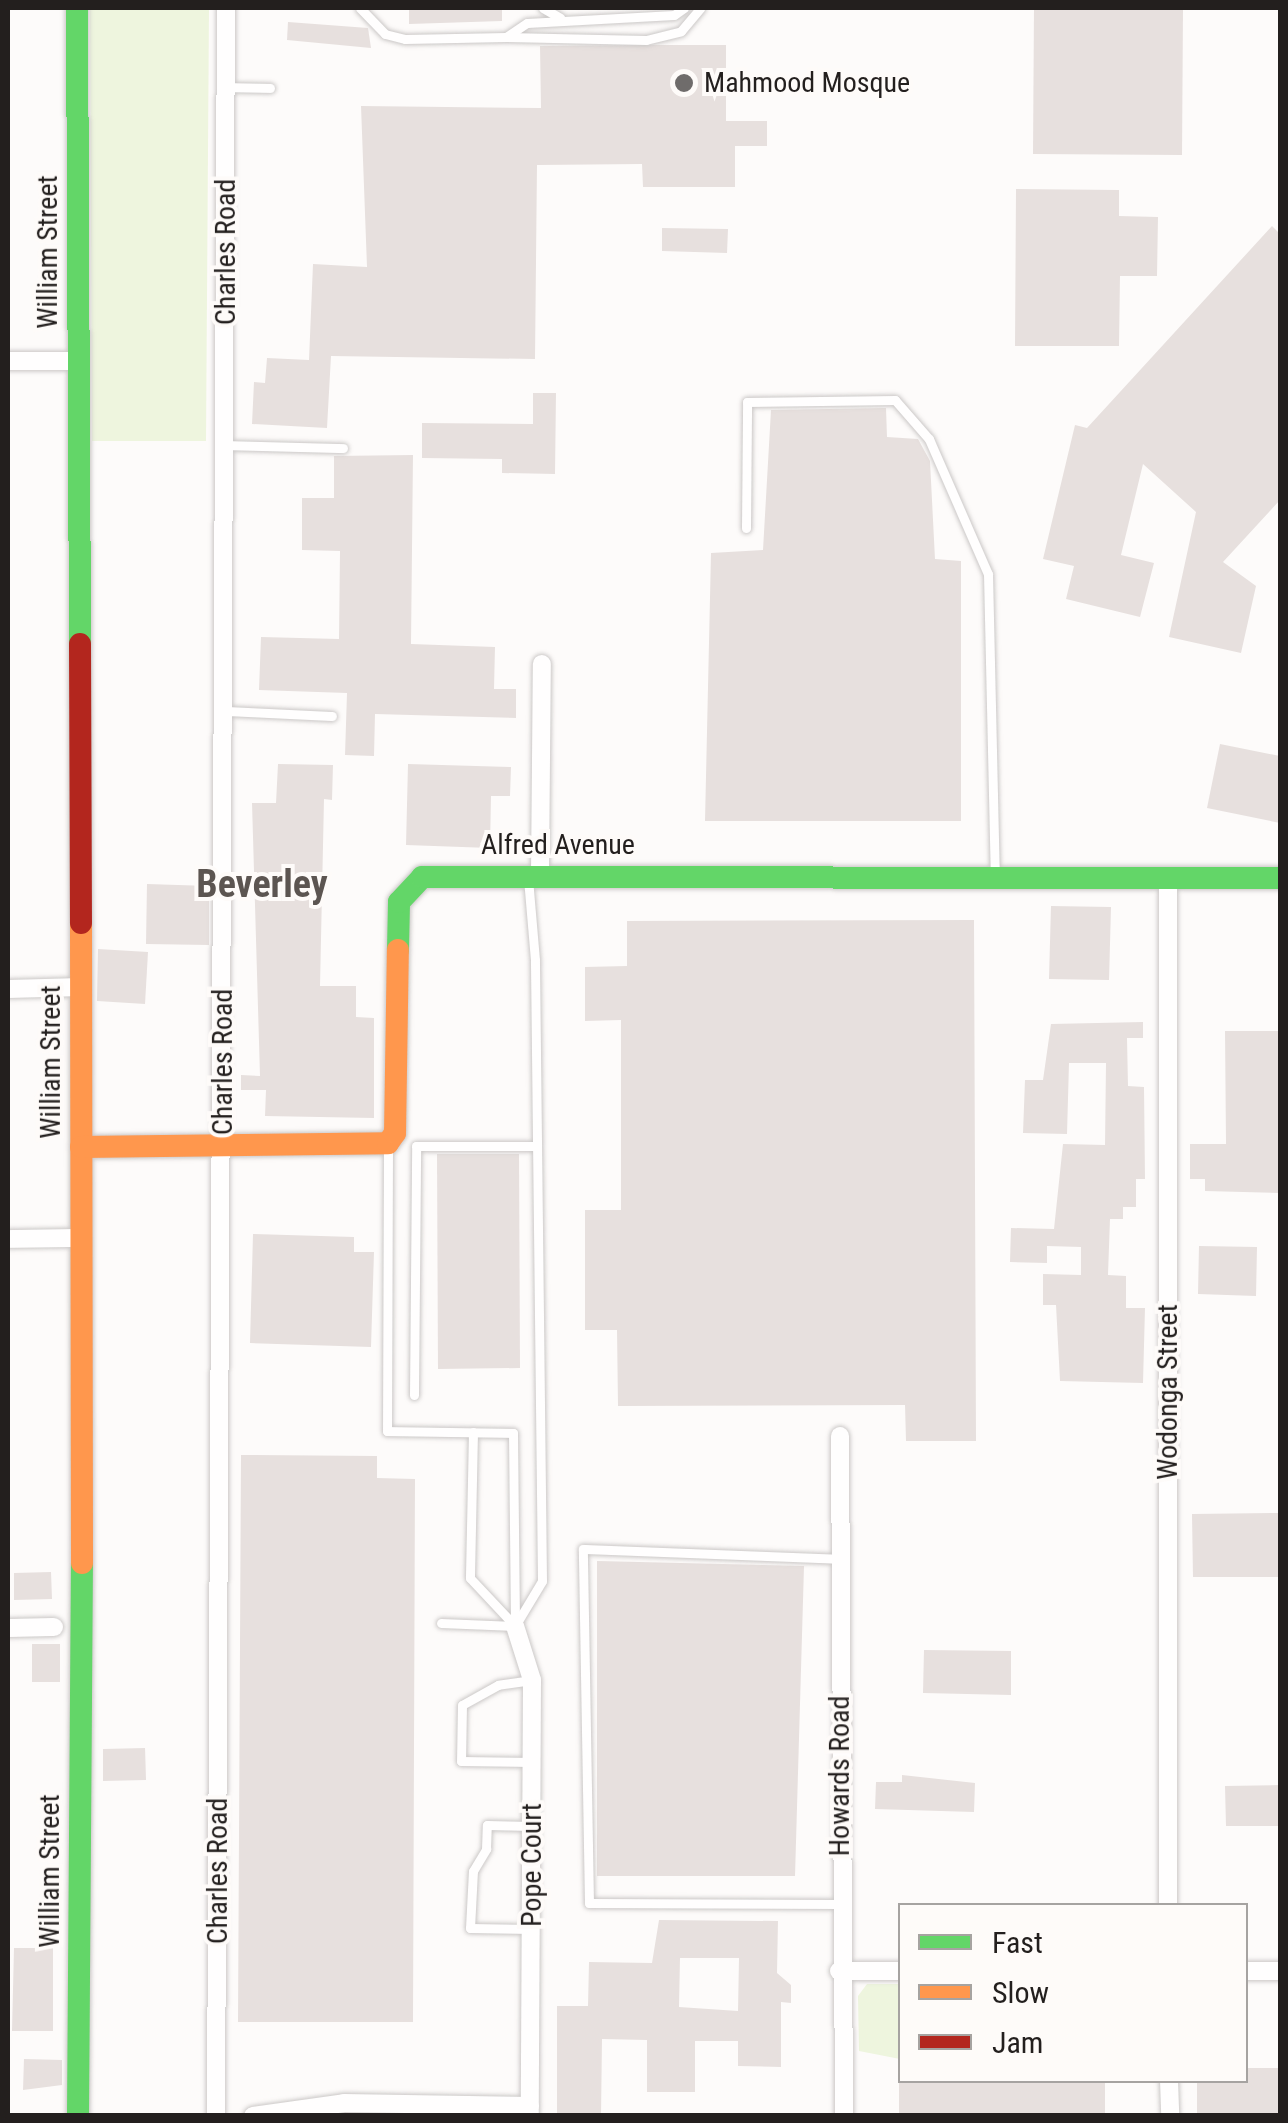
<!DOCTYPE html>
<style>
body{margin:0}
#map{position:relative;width:1288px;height:2123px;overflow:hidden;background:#fdfbfa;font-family:"Roboto Condensed",sans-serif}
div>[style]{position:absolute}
.green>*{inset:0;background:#eef5de}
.building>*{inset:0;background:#e7e0de}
.roads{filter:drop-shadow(0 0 2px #cbc8c7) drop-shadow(0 0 2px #cbc8c7)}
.lane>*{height:9px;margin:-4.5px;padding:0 4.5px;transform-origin:4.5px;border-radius:4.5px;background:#fffefe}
.street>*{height:18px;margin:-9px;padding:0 9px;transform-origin:9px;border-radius:9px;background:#fffefe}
.fast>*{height:22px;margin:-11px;padding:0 11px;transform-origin:11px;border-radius:11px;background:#63d668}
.slow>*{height:22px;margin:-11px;padding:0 11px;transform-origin:11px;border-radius:11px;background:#ff974d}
.jam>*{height:22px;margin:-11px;padding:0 11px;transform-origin:11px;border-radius:11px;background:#b3261e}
.dots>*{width:28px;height:28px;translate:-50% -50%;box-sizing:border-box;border:5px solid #fefbf9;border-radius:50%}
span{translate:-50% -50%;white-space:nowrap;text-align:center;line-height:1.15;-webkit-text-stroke:8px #fefbf9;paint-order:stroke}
.poi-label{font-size:28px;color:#231f1e}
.left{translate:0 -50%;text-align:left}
.street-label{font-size:28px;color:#231f1e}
.district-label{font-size:38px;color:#5c5551;font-weight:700}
.frame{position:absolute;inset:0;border:10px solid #231f1e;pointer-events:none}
.legend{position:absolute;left:898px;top:1903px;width:350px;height:180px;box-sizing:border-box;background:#fefbf9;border:2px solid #a6a3a1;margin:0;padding:12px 18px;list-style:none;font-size:30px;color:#231f1e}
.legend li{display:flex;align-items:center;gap:20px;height:50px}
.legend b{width:50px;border:2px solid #a6a3a1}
</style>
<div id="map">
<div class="green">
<div style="clip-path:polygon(90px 8px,209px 8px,206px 441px,92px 441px)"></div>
<div style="clip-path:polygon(867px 1984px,900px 1984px,900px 2059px,859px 2051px,858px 1996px)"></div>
</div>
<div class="building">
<div style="clip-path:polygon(502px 8px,502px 21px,409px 24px,409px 10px)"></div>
<div style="clip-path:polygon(1034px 8px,1183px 8px,1182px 155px,1033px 154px)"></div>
<div style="clip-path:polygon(288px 22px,368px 28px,371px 48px,287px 40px)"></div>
<div style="clip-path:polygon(659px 45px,726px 45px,726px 121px,767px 121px,767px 146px,735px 146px,735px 187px,643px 187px,642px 164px,537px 165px,535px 359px,331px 356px,327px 428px,252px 424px,254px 382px,265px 383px,267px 358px,309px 360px,313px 264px,367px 267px,361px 106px,541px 108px,540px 46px)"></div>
<div style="clip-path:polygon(1016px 189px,1119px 190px,1119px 216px,1158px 217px,1157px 276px,1120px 276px,1119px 346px,1015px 346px)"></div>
<div style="clip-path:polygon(1272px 226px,1280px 234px,1280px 500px,1223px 562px,1256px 586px,1241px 653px,1169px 637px,1196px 512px,1143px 464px,1121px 555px,1154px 563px,1140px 617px,1066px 599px,1074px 566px,1043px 559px,1075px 425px,1087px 428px)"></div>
<div style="clip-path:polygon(662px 228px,728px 229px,727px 253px,662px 251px)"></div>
<div style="clip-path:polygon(533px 393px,556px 393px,555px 474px,502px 473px,502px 459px,422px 458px,422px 423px,533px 424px)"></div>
<div style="clip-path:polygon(886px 408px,887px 437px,918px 439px,930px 461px,935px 559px,961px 561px,961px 821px,705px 821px,711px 553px,763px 550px,771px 410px)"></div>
<div style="clip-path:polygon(413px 455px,411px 644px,495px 647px,494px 689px,516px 689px,516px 718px,375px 714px,374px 756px,345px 755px,347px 693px,259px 690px,261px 637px,339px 639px,340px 551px,302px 550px,302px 498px,334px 498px,334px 456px)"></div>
<div style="clip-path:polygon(1220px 744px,1280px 756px,1280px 823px,1207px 808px)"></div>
<div style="clip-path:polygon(278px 764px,333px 765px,332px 800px,324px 799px,320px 986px,356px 986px,356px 1017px,374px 1018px,374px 1118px,265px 1116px,266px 1090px,241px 1090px,241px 1075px,260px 1076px,252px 803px,276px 803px)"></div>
<div style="clip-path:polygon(408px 764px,511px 767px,510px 796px,491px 796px,490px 848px,406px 845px)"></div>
<div style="clip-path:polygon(147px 884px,209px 886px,209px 945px,146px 944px)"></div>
<div style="clip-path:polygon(1051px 906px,1111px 907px,1109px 980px,1049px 979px)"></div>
<div style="clip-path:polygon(974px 920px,976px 1441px,906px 1441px,905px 1405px,618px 1406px,617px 1330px,585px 1330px,585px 1210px,621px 1210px,621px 1020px,585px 1021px,585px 967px,627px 966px,627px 921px)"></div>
<div style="clip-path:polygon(98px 949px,148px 952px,145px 1004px,97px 1001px)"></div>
<div style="clip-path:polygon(1143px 1022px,1143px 1038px,1127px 1038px,1128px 1086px,1144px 1087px,1145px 1179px,1136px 1179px,1136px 1207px,1123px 1207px,1123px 1219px,1110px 1219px,1108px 1275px,1126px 1276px,1126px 1308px,1145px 1308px,1143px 1383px,1060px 1381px,1056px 1305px,1043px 1305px,1043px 1274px,1081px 1275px,1081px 1247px,1047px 1246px,1047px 1263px,1010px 1262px,1011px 1228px,1054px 1229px,1063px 1144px,1105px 1145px,1106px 1063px,1069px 1063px,1067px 1134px,1023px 1133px,1025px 1080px,1043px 1080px,1051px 1024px)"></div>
<div style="clip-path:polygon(1225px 1031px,1280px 1031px,1280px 1193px,1205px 1191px,1205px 1179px,1190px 1179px,1190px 1144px,1226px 1144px)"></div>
<div style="clip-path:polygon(437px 1154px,519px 1154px,520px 1368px,438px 1369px)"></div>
<div style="clip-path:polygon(253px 1234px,354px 1237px,354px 1252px,374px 1252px,371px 1347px,250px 1343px)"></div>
<div style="clip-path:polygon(1199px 1246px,1257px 1247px,1256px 1296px,1198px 1294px)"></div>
<div style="clip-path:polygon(241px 1455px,377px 1456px,377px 1478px,415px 1479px,413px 2022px,238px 2022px)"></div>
<div style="clip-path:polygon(1280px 1513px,1280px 1577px,1193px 1577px,1192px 1514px)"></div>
<div style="clip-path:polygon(597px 1561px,804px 1566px,795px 1876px,597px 1876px)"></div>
<div style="clip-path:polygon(51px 1572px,52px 1599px,14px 1600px,14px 1573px)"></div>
<div style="clip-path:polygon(32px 1644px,60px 1644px,60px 1682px,32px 1682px)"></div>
<div style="clip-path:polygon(924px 1650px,1011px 1651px,1011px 1695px,923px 1693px)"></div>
<div style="clip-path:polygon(145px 1748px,146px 1780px,103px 1781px,103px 1749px)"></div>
<div style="clip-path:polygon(902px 1775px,975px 1783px,974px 1812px,875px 1809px,876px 1782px,902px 1782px)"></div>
<div style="clip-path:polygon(1280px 1785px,1280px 1826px,1226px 1826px,1225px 1786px)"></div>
<div style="clip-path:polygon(evenodd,659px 1920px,778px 1921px,777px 1973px,791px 1985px,791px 2003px,781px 2002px,781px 2067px,738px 2066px,738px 2041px,695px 2041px,695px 2092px,647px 2092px,647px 2040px,602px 2039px,601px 2116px,557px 2116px,557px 2006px,588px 2006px,589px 1962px,652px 1963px,659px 1920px,680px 1958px,739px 1958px,738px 2011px,679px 2007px,680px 1958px)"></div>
<div style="clip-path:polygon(14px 1948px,53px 1948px,53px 2031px,12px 2031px)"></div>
<div style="clip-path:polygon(24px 2059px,62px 2060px,62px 2085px,23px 2090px)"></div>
<div style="clip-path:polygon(1246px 2068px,1280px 2068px,1280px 2116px,1197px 2116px,1197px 2080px,1246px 2080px)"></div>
<div style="clip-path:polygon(899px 2080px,1105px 2080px,1105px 2116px,899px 2116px)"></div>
</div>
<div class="roads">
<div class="lane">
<div style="left:360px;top:8px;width:36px;rotate:46deg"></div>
<div style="left:385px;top:34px;width:21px;rotate:14deg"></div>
<div style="left:405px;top:39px;width:101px;rotate:-1.1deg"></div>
<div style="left:506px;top:37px;width:25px;rotate:-34deg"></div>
<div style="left:527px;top:23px;width:147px;rotate:-3.1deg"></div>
<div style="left:674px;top:15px;width:12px;rotate:-35deg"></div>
<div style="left:543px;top:8px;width:20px;rotate:30deg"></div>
<div style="left:507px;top:37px;width:139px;rotate:1.2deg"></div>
<div style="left:646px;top:40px;width:36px;rotate:-14deg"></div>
<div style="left:681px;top:31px;width:30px;rotate:-50deg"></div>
<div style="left:225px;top:87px;width:45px;rotate:1.3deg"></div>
<div style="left:227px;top:445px;width:116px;rotate:1.5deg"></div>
<div style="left:746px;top:528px;width:126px;rotate:-89.5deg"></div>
<div style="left:747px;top:402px;width:148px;rotate:-0.8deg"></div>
<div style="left:895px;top:400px;width:52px;rotate:48.9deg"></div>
<div style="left:929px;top:439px;width:147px;rotate:66.4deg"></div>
<div style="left:988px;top:574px;width:300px;rotate:88.7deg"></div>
<div style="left:226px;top:711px;width:106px;rotate:2.7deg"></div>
<div style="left:388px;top:1148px;width:283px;rotate:90.2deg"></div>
<div style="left:387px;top:1431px;width:126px;rotate:0.9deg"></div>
<div style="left:513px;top:1433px;width:193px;rotate:89.4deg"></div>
<div style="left:414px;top:1395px;width:249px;rotate:-89.5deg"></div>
<div style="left:416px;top:1146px;width:121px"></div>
<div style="left:473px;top:1432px;width:146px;rotate:91.2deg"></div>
<div style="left:470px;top:1578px;width:66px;rotate:46.8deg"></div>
<div style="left:441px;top:1623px;width:74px;rotate:2.3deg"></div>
<div style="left:515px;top:1626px;width:52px;rotate:-59deg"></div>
<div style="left:542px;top:1581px;width:621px;rotate:-90.65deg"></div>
<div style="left:535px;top:960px;width:82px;rotate:-94.9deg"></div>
<div style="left:532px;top:1680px;width:34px;rotate:172deg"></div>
<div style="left:498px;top:1685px;width:41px;rotate:150.9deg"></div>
<div style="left:462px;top:1705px;width:56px;rotate:91deg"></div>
<div style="left:461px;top:1761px;width:71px;rotate:0.8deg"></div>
<div style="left:840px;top:1904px;width:251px;rotate:-179.8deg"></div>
<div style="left:589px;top:1903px;width:354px;rotate:-91deg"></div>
<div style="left:583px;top:1549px;width:257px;rotate:2.2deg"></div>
<div style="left:531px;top:1929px;width:61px;rotate:-179.1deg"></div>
<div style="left:470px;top:1928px;width:57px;rotate:-87deg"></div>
<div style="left:473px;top:1871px;width:26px;rotate:-59deg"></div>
<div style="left:486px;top:1849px;width:24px;rotate:-88deg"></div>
<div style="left:487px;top:1825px;width:44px;rotate:1.3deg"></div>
</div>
<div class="street">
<div style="left:8px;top:361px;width:70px"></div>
<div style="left:540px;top:874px;width:210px;rotate:-89.5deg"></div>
<div style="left:1168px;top:879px;width:1027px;rotate:90deg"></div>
<div style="left:8px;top:989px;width:73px;rotate:-1.6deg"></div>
<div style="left:8px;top:1239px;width:74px;rotate:-0.8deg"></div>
<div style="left:840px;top:1436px;width:680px;rotate:89.66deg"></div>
<div style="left:515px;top:1626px;width:57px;rotate:72.5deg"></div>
<div style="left:532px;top:1680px;width:436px;rotate:90.3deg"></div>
<div style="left:8px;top:1628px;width:46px;rotate:-1.2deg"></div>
<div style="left:839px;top:1971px;width:62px"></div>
<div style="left:1246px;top:1971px;width:34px"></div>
<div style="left:1169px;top:2080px;width:36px;rotate:88deg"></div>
<div style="left:216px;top:2116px;width:2108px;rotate:-89.73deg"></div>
<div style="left:253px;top:2116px;width:92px;rotate:-8.1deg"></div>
<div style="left:344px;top:2103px;width:186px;rotate:0.9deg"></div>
</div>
<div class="fast">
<div style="left:77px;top:8px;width:636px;rotate:89.73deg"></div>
<div style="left:398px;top:950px;width:48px;rotate:-88.8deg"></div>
<div style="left:399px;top:902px;width:34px;rotate:-47deg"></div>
<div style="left:422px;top:877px;width:858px;rotate:0.07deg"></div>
<div style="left:78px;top:2116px;width:553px;rotate:-89.59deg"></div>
</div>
<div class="slow">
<div style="left:81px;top:923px;width:640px;rotate:89.91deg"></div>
<div style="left:81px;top:1147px;width:307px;rotate:-0.7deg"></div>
<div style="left:388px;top:1143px;width:12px;rotate:-55deg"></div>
<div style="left:395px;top:1133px;width:183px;rotate:-89.1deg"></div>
</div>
<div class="jam">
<div style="left:80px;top:644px;width:279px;rotate:89.8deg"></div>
</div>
</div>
<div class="dots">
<div style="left:684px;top:83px;background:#6f6c6b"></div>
</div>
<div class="poi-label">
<span class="left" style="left:704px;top:83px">Mahmood Mosque</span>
</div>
<div class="street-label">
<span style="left:48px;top:252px;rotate:-90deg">William Street</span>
<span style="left:226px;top:252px;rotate:-90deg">Charles Road</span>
<span style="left:558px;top:845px">Alfred Avenue</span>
<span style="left:51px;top:1062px;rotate:-90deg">William Street</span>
<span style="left:223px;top:1062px;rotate:-90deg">Charles Road</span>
<span style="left:1168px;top:1392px;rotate:-90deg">Wodonga Street</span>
<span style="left:840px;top:1776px;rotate:-90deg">Howards Road</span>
<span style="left:532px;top:1865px;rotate:-90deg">Pope Court</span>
<span style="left:50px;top:1871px;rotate:-90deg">William Street</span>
<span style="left:218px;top:1871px;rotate:-90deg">Charles Road</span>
</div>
<div class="district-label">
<span style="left:262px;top:885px">Beverley</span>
</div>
<div class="frame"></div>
<ul class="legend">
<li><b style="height:12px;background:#63d668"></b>Fast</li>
<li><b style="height:12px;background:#ff974d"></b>Slow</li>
<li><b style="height:12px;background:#b3261e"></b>Jam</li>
</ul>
</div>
